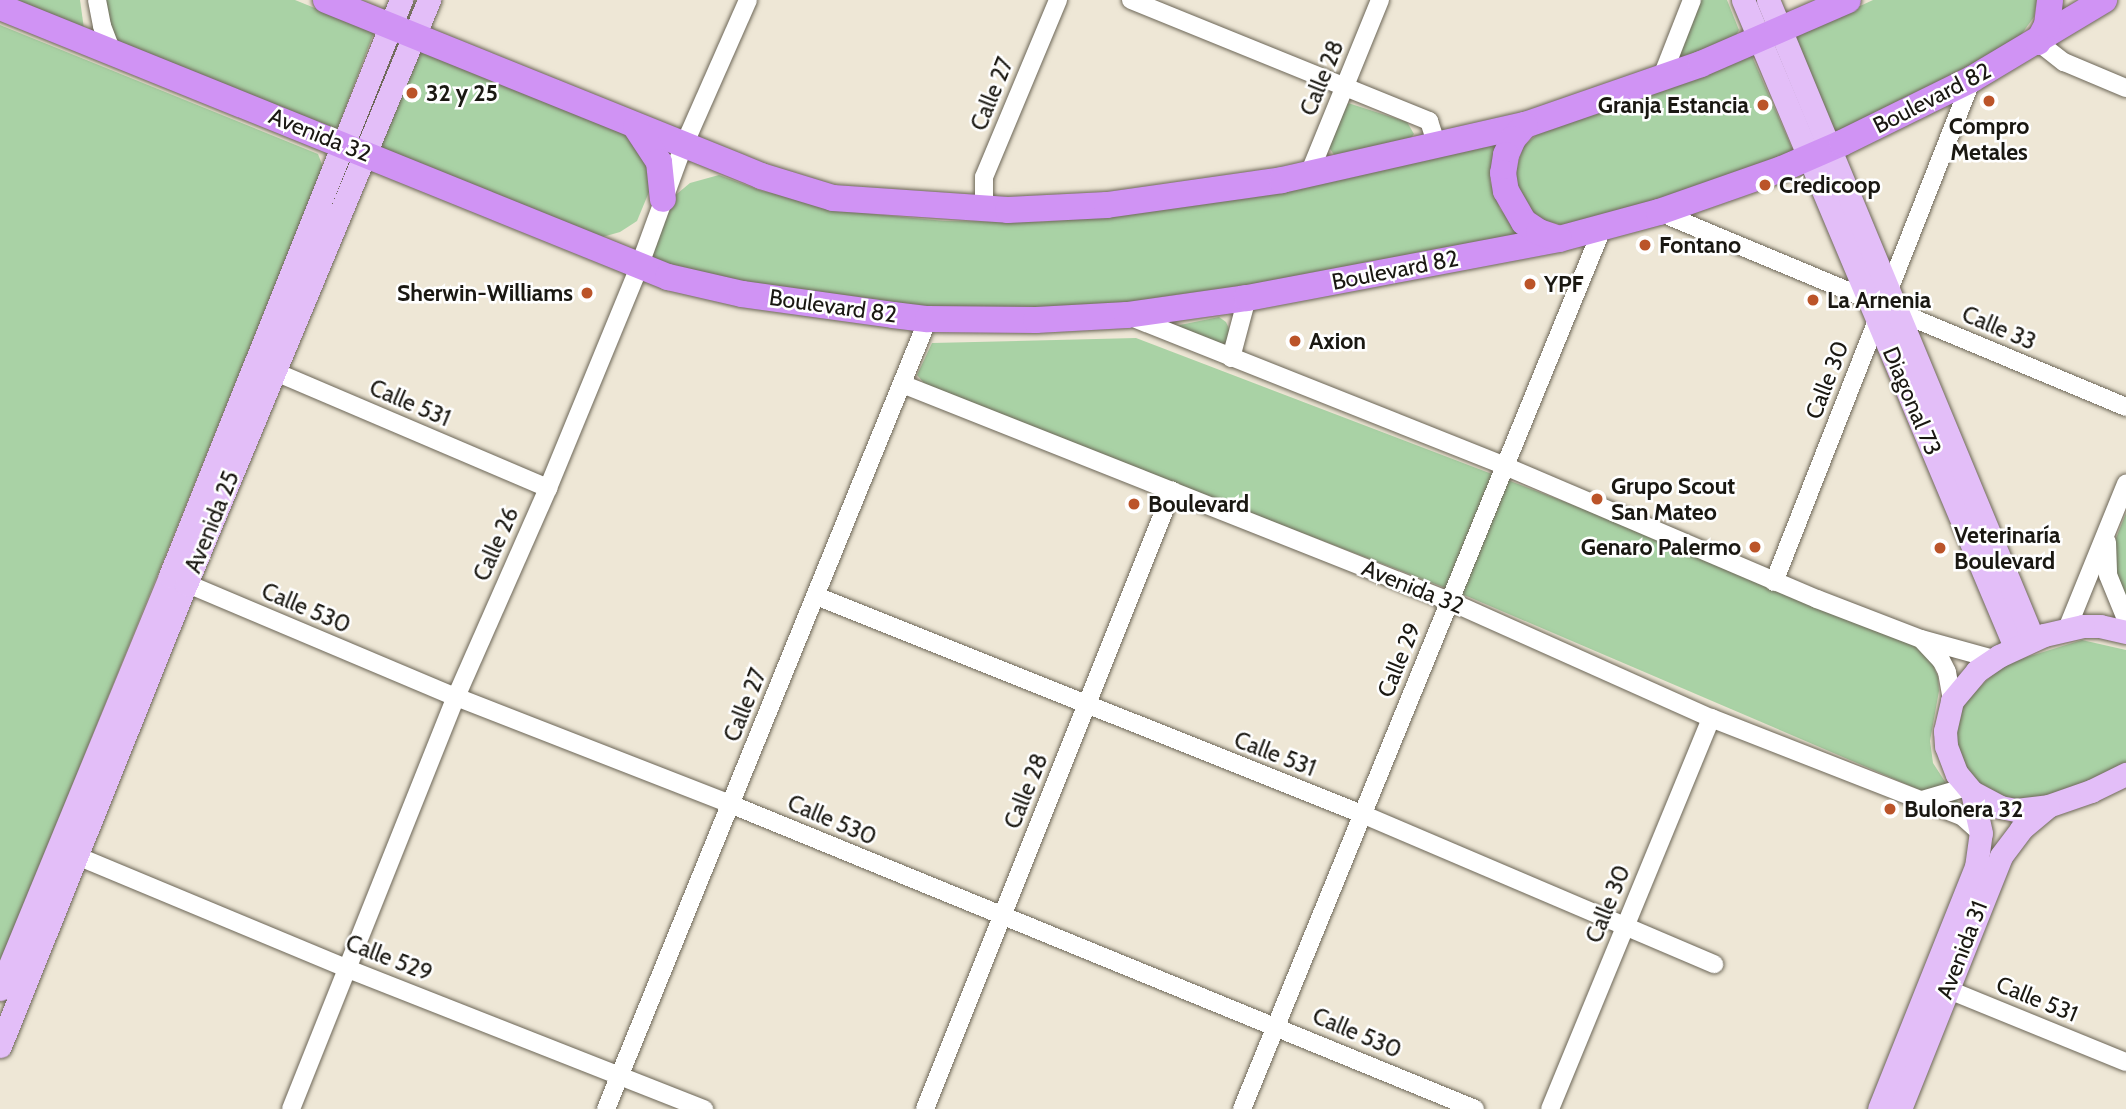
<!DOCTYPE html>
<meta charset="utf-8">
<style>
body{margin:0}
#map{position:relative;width:2126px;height:1109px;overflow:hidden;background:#eee7d6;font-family:Cabin,sans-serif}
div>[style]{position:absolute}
.green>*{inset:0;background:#a9d2a5}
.roads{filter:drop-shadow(0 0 2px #6c6657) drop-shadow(0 0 2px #6c6657)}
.minor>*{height:18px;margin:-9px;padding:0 9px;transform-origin:9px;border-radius:9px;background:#fff}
.major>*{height:23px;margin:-11.5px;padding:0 11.5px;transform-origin:11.5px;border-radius:11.5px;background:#e3bef8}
.highway>*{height:26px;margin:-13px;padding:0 13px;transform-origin:13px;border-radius:13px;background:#d093f4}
.dots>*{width:19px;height:19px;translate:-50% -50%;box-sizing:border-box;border:4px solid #fff;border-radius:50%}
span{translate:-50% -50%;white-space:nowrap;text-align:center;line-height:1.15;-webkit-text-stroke:5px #fff;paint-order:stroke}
.street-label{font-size:23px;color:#1a1812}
.poi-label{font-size:23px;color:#1a1812;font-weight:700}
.left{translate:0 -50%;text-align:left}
.right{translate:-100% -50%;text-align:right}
</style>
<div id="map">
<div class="green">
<div style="clip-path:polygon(2px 0,80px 0,84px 29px)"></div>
<div style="clip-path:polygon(103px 0,295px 0,374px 32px,335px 135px,128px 51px,113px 37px)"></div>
<div style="clip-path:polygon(1700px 0,1727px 0,1739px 30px,1732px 42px,1674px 64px)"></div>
<div style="clip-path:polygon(1873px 0,2037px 0,2034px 17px,2018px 39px,1931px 90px,1833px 136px,1793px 37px)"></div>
<div style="clip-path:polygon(0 25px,318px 154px,323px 167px,0 963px)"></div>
<div style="clip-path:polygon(417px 50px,621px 132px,640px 148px,648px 169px,649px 192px,637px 221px,620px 232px,599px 238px,375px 151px)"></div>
<div style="clip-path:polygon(1751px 54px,1795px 155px,1702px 191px,1563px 225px,1546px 221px,1532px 212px,1514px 178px,1523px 147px,1541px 131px,1669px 89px)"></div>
<div style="clip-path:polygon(1348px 103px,1407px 122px,1414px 134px,1406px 143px,1335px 156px,1328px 146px)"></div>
<div style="clip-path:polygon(1499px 141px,1490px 181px,1500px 209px,1523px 235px,1322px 279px,1106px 307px,966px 311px,817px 298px,647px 263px,672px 198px,690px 183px,719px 175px,762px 191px,872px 214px,945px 221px,1039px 222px,1120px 216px)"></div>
<div style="clip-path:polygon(1219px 317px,1226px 322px,1232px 335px,1224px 345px,1170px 327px)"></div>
<div style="clip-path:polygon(1136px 338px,1806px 594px,1914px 645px,1930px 658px,1938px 677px,1939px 691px,1930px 741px,1933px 763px,1962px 808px,1469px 597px,930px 390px,917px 375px,932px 343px)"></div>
<div style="clip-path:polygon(2126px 513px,2126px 614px,2109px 556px)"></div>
<div style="clip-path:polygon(2082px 640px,2126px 650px,2126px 767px,2069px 796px,2021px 801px,1977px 795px,1949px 737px,1966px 700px,2004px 664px)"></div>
</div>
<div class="roads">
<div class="minor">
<div style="left:97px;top:0;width:26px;rotate:79deg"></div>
<div style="left:102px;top:26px;width:30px;rotate:69deg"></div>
<div style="left:1131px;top:0;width:322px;rotate:22.1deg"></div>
<div style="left:1429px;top:121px;width:25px;rotate:72deg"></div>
<div style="left:2038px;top:42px;width:33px;rotate:38deg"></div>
<div style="left:2064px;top:62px;width:67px;rotate:22.8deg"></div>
<div style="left:1661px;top:79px;width:85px;rotate:-68.6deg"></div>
<div style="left:1309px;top:174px;width:188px;rotate:-67.8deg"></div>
<div style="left:984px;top:209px;width:32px;rotate:-90deg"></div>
<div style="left:984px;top:177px;width:192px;rotate:-67.3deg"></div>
<div style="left:1659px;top:212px;width:506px;rotate:22.66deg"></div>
<div style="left:1131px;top:317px;width:403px;rotate:21.7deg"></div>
<div style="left:1505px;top:466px;width:339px;rotate:23.1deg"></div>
<div style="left:1817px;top:599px;width:111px;rotate:21deg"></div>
<div style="left:1921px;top:639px;width:75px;rotate:15.5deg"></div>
<div style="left:1231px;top:358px;width:62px;rotate:-75.1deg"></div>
<div style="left:264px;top:367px;width:309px;rotate:23.1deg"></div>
<div style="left:902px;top:384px;width:588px;rotate:21.64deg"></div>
<div style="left:1449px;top:601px;width:287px;rotate:24.1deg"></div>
<div style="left:1711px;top:718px;width:271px;rotate:21.4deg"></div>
<div style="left:1963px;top:817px;width:24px;rotate:42deg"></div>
<div style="left:2107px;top:542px;width:33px;rotate:88deg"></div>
<div style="left:2108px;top:575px;width:48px;rotate:67.8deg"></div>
<div style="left:176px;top:579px;width:304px;rotate:22.9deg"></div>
<div style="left:456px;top:697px;width:294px;rotate:21.3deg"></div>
<div style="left:730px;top:804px;width:805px;rotate:22.26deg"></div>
<div style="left:1774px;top:582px;width:541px;rotate:-68.51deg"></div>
<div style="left:816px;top:596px;width:588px;rotate:21.77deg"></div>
<div style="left:1362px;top:814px;width:383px;rotate:23.1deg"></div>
<div style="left:2067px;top:629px;width:157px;rotate:-67.9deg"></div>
<div style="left:1923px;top:641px;width:26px;rotate:47deg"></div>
<div style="left:1941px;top:660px;width:13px;rotate:63deg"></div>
<div style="left:1947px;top:672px;width:29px;rotate:80deg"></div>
<div style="left:1919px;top:801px;width:50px;rotate:-16.3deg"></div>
<div style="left:65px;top:851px;width:307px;rotate:22.6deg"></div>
<div style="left:348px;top:969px;width:383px;rotate:21.5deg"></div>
<div style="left:1937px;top:985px;width:204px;rotate:22.2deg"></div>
<div style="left:291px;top:1109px;width:444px;rotate:-68.2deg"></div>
<div style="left:456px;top:697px;width:228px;rotate:-66.2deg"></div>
<div style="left:548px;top:488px;width:239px;rotate:-67.6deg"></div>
<div style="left:639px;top:267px;width:122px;rotate:-69.9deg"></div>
<div style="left:681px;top:152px;width:166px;rotate:-66.2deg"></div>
<div style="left:606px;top:1109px;width:853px;rotate:-67.82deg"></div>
<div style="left:925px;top:1109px;width:666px;rotate:-68.21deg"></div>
<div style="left:1242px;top:1109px;width:951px;rotate:-67.75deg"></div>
<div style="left:1550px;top:1109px;width:423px;rotate:-67.6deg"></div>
</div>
<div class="major">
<div style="left:1743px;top:0;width:702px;rotate:67.2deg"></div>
<div style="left:1768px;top:0;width:692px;rotate:67.48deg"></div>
<div style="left:2126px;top:632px;width:27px;rotate:-167deg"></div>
<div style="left:2100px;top:626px;width:17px;rotate:180deg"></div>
<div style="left:2083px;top:626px;width:40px;rotate:167deg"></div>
<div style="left:2044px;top:635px;width:50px;rotate:155deg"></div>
<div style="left:1999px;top:656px;width:27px;rotate:146deg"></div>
<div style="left:1977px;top:671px;width:39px;rotate:130deg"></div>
<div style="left:1952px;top:701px;width:31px;rotate:103deg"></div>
<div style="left:1945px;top:731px;width:15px;rotate:86deg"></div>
<div style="left:1946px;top:746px;width:30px;rotate:69deg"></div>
<div style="left:1957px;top:774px;width:23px;rotate:50deg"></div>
<div style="left:1972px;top:792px;width:32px;rotate:28deg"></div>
<div style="left:2000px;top:807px;width:16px;rotate:11deg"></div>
<div style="left:2016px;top:810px;width:32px;rotate:-7deg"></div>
<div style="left:2048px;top:806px;width:46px;rotate:-19.2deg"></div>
<div style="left:2091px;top:791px;width:39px;rotate:-26deg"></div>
<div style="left:0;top:989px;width:447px;rotate:-67.6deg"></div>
<div style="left:170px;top:576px;width:621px;rotate:-68.15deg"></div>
<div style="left:0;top:1046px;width:498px;rotate:-68.1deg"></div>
<div style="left:186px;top:584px;width:633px;rotate:-67.41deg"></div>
<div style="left:1879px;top:1109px;width:261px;rotate:-68.2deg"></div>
<div style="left:1976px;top:867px;width:34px;rotate:-82deg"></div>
<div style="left:1981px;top:833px;width:42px;rotate:-102.4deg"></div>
<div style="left:1900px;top:1109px;width:272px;rotate:-68.2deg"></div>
<div style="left:2001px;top:856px;width:34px;rotate:-53deg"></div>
<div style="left:2021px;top:829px;width:35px;rotate:-40deg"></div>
</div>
<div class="highway">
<div style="left:326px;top:0;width:469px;rotate:22deg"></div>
<div style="left:761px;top:176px;width:75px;rotate:17deg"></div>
<div style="left:833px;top:198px;width:175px;rotate:3.9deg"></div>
<div style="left:1008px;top:210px;width:99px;rotate:-2.9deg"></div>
<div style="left:1107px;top:205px;width:177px;rotate:-8.1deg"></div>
<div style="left:1282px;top:180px;width:249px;rotate:-12.8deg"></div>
<div style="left:1525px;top:125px;width:186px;rotate:-19.1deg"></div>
<div style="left:1701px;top:64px;width:160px;rotate:-23.5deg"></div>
<div style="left:0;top:7px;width:721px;rotate:22.01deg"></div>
<div style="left:668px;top:277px;width:76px;rotate:12.9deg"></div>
<div style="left:742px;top:294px;width:152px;rotate:7.9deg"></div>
<div style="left:893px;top:315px;width:35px;rotate:7deg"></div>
<div style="left:928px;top:319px;width:108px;rotate:0.5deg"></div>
<div style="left:1036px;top:320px;width:91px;rotate:-3.1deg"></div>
<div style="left:1127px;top:315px;width:121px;rotate:-8.1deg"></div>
<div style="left:1247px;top:298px;width:318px;rotate:-10.7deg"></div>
<div style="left:1559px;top:239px;width:104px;rotate:-15.1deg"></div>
<div style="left:1659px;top:212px;width:130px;rotate:-19.3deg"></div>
<div style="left:1782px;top:169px;width:65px;rotate:-23.4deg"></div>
<div style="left:1842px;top:143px;width:145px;rotate:-26.2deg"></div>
<div style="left:1972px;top:79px;width:154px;rotate:-30.9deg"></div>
<div style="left:2038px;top:42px;width:19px;rotate:-62deg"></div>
<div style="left:2047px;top:25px;width:25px;rotate:-83deg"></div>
<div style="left:1525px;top:125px;width:18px;rotate:131deg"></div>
<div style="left:1513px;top:139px;width:17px;rotate:114deg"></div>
<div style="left:1506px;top:155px;width:18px;rotate:99deg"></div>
<div style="left:1503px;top:173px;width:18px;rotate:81deg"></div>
<div style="left:1506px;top:191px;width:36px;rotate:60deg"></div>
<div style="left:1524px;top:222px;width:18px;rotate:34deg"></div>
<div style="left:1539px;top:232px;width:21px;rotate:19deg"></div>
<div style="left:636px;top:127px;width:42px;rotate:56.7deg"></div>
<div style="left:659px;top:162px;width:37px;rotate:84deg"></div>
</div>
</div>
<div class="dots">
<div style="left:412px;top:93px;background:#bb5429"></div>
<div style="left:1989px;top:101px;background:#bb5429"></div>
<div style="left:1763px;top:105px;background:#bb5429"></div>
<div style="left:1765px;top:185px;background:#bb5429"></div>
<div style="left:1645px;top:245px;background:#bb5429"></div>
<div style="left:1530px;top:284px;background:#bb5429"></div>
<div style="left:587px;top:293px;background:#bb5429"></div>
<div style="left:1813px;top:300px;background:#bb5429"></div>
<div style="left:1295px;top:341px;background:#bb5429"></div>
<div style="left:1597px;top:499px;background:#bb5429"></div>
<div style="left:1134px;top:504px;background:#bb5429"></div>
<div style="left:1755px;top:547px;background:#bb5429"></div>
<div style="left:1940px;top:548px;background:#bb5429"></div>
<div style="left:1890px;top:809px;background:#bb5429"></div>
</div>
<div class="street-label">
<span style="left:1322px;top:78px;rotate:-68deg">Calle 28</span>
<span style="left:992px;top:94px;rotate:-68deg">Calle 27</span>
<span style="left:1932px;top:98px;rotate:-27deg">Boulevard 82</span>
<span style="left:320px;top:135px;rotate:22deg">Avenida 32</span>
<span style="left:1395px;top:270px;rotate:-11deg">Boulevard 82</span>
<span style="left:833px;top:306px;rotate:8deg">Boulevard 82</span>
<span style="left:1999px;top:328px;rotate:23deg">Calle 33</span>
<span style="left:1827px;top:380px;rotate:-69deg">Calle 30</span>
<span style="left:1912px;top:401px;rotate:67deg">Diagonal 73</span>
<span style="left:410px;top:403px;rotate:23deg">Calle 531</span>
<span style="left:212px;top:522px;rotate:-68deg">Avenida 25</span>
<span style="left:496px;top:544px;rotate:-66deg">Calle 26</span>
<span style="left:1413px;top:587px;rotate:22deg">Avenida 32</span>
<span style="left:306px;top:608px;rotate:23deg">Calle 530</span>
<span style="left:1399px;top:660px;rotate:-68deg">Calle 29</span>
<span style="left:745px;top:705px;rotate:-68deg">Calle 27</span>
<span style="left:1275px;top:754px;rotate:21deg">Calle 531</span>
<span style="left:1026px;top:791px;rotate:-68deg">Calle 28</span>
<span style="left:832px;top:820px;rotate:23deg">Calle 530</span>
<span style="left:1608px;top:904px;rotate:-68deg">Calle 30</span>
<span style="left:1962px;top:950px;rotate:-69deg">Avenida 31</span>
<span style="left:389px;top:958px;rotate:21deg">Calle 529</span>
<span style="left:2037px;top:999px;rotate:22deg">Calle 531</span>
<span style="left:1357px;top:1033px;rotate:23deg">Calle 530</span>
</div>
<div class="poi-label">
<span class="left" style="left:426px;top:93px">32 y 25</span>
<span class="right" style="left:1749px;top:105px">Granja Estancia</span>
<span style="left:1989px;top:139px">Compro<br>Metales</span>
<span class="left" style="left:1779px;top:185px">Credicoop</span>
<span class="left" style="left:1659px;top:245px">Fontano</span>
<span class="left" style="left:1544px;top:284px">YPF</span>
<span class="right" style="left:573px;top:293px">Sherwin-Williams</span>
<span class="left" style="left:1827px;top:300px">La Arnenia</span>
<span class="left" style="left:1309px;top:341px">Axion</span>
<span class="left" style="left:1611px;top:499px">Grupo Scout<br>San Mateo</span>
<span class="left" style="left:1148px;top:504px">Boulevard</span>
<span class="left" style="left:1954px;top:548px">Veterinaría<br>Boulevard</span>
<span class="right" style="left:1741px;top:547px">Genaro Palermo</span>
<span class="left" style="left:1904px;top:809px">Bulonera 32</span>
</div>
</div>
